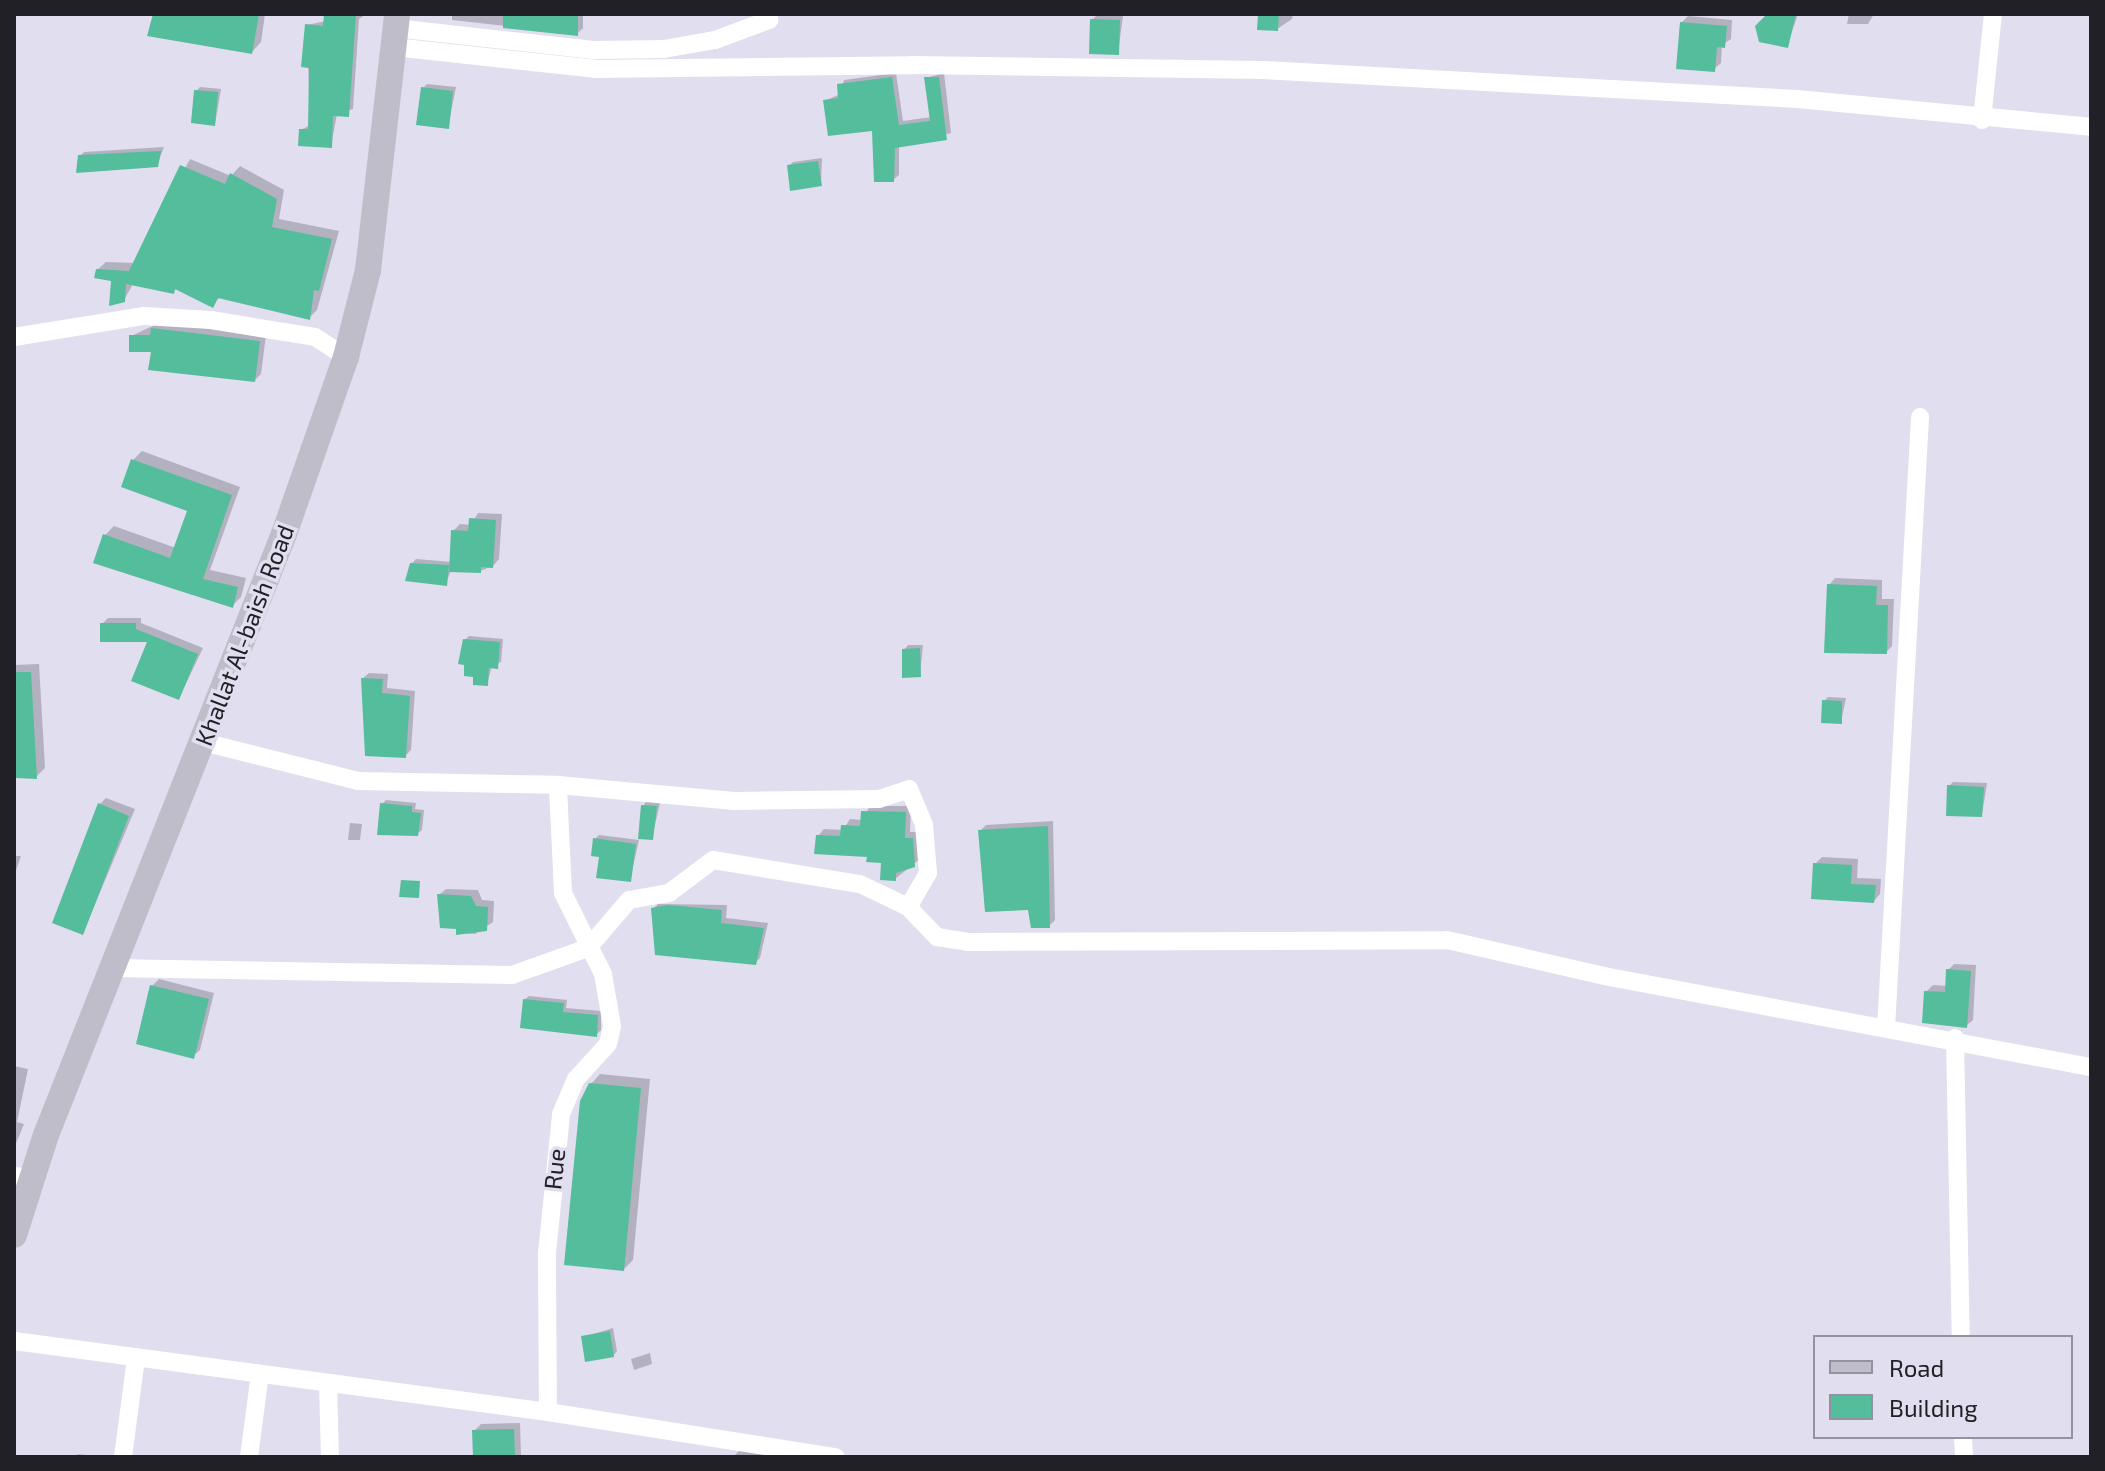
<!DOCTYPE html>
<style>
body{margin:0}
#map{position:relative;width:2105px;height:1471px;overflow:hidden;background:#e0deef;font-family:"Exo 2",sans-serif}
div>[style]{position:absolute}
.shadow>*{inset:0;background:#0003}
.building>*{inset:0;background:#54bd9b}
.street>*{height:18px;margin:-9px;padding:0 9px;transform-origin:9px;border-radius:9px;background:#fff}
.secondary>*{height:26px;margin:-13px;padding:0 13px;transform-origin:13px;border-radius:13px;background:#bfbdc9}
span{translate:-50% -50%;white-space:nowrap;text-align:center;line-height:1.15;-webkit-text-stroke:7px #e0deef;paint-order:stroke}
.street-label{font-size:24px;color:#212026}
.frame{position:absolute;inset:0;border:16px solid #212026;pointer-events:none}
.legend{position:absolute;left:1813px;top:1335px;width:260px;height:104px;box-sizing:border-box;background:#e0deef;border:2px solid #94929f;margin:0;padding:10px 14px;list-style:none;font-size:24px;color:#212026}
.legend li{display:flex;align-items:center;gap:16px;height:40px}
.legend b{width:40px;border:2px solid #94929f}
</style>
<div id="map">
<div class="shadow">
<div style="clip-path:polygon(155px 14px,265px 14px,261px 42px,252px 52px)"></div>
<div style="clip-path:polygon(326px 14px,366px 14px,359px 19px,353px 109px,337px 114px,331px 146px,301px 130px,310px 125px,307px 25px,326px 21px)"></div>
<div style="clip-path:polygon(452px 14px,583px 14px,583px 28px,577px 34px,452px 20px)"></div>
<div style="clip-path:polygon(1260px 14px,1293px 14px,1292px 19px,1277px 29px)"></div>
<div style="clip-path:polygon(1770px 14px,1798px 14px,1787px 46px)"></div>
<div style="clip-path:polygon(1849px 14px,1874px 14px,1868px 24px,1847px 24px)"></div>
<div style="clip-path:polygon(1096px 16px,1123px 16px,1118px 53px,1092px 20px)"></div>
<div style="clip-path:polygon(1688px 16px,1732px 20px,1731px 39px,1722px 45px,1721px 63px,1714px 69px,1681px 23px)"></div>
<div style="clip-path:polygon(896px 73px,903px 121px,932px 117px,926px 78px,944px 73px,951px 133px,899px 145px,899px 175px,893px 180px,874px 129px,825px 101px,840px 94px,844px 80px)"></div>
<div style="clip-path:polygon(427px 84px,456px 87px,448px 127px,423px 88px)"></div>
<div style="clip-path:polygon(200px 87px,221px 89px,215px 124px,196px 91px)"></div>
<div style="clip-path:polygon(164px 147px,157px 165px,80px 156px,84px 152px)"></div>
<div style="clip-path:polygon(822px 158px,821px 184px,789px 166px,793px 162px)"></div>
<div style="clip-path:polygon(190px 159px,231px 176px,240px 166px,284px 190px,279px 219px,339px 231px,317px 310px,309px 318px,220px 297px,212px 305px,177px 288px,173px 292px,133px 284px,124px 300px,113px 279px,97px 270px,106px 262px,135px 263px)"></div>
<div style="clip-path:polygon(159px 323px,266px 335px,261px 374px,255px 380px,153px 350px,131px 336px)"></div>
<div style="clip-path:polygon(142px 451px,240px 487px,210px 570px,246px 578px,241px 597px,232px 606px,105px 535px,114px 526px,176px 548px,190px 509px,133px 460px)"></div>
<div style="clip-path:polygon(478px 513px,502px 514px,499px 559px,493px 566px,480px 571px,451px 570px,446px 584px,411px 564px,416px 559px,452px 562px,453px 531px,460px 524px,471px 525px)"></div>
<div style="clip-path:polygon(1835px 578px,1882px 580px,1882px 599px,1894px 599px,1892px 646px,1886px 652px,1829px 585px)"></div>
<div style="clip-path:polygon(108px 618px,141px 618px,141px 623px,203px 648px,179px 698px,150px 640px,102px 624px)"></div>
<div style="clip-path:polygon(469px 636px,503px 639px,501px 662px,492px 666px,487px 684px,465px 640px)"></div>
<div style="clip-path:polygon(908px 645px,923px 645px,920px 675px,904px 650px)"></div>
<div style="clip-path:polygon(39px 664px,45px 768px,36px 777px,14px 747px,14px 665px)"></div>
<div style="clip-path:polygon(369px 673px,388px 674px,387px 688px,415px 691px,411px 750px,405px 756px,363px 678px)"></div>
<div style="clip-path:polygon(1828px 697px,1846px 698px,1841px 722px,1824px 701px)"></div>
<div style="clip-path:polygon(1953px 782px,1987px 783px,1982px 815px,1949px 786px)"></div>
<div style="clip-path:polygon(106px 798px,135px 809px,83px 933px,100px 804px)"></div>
<div style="clip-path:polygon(386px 800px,416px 803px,415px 809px,424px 810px,422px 830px,417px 834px,382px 804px)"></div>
<div style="clip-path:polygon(647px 801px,660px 803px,652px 838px,643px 806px)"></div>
<div style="clip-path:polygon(870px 806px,911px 806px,910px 832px,919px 832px,921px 858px,895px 879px,883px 861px,818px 836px,824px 829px,843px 830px,850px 819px,862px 820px)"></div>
<div style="clip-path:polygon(1053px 821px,1055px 920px,1049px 926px,1029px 908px,980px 831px,986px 825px)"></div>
<div style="clip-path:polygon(350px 823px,362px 824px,360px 840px,348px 840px)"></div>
<div style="clip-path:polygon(599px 835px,639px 840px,630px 880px,601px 855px,595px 839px)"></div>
<div style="clip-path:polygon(14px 856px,21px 856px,14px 876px)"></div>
<div style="clip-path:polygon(1822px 857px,1858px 859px,1857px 878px,1881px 879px,1880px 894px,1874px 901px,1815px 864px)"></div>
<div style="clip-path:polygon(446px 889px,478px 890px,482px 900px,494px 901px,493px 922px,475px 934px,458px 933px,439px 895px)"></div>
<div style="clip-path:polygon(658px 904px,727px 905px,726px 918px,768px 923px,760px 958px,755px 963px,653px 909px)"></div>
<div style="clip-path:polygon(1954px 964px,1976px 965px,1973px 1020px,1966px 1026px,1926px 992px,1933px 985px,1947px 986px,1948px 970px)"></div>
<div style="clip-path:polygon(159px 979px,214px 993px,200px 1050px,193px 1056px,152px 986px)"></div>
<div style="clip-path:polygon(529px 996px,567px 1000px,566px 1008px,601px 1011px,601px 1030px,597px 1034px,524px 1000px)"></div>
<div style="clip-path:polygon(14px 1066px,28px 1069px,17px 1122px,24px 1124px,14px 1148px)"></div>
<div style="clip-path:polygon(600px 1074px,650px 1079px,633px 1260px,624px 1269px,591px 1084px)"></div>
<div style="clip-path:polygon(613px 1328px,617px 1351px,613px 1356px,583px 1337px)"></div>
<div style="clip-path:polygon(650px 1353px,652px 1364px,634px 1370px,631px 1359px)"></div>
<div style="clip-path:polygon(520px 1423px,521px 1457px,475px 1457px,474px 1431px,481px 1424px)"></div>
<div style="clip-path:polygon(740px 1450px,807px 1457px,733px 1457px)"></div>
<div style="clip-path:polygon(78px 1454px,101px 1457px,75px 1457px)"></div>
</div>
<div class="building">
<div style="clip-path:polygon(153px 14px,259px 14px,252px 54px,147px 36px)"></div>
<div style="clip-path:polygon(324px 14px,356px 14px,349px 117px,333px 116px,332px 148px,298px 146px,299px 129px,308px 129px,309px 68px,301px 67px,305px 24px,323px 26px)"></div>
<div style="clip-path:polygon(503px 14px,578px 14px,578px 36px,503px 28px)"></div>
<div style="clip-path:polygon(1258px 14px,1279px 14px,1278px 31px,1257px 30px)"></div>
<div style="clip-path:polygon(1767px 14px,1796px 14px,1788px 48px,1759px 42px,1755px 26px)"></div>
<div style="clip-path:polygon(1090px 19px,1120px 20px,1119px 55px,1089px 54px)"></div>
<div style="clip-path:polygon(1680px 22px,1727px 26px,1725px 48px,1717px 47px,1715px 72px,1676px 69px)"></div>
<div style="clip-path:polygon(892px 77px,899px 125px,930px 121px,924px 77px,939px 77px,947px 140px,895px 148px,894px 182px,874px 182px,872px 131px,828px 136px,823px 100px,838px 98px,837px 84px)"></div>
<div style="clip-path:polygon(421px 87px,453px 91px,449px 129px,416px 125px)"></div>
<div style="clip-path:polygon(194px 90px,218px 92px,215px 126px,191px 123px)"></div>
<div style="clip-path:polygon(161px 151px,158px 167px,76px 173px,78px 155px)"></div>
<div style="clip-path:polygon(818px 161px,822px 186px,790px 191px,787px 165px)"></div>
<div style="clip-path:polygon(180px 165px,225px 184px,230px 173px,277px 199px,272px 227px,332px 239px,319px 291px,314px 290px,310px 320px,218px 298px,213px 308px,175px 289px,174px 294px,126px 284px,125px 302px,109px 306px,111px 281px,94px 278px,96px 269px,129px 271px)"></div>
<div style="clip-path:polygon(151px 328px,260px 341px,255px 382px,148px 370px,151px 352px,129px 352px,129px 335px,150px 335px)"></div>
<div style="clip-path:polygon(131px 459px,232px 495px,203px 579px,238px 587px,233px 608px,93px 563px,103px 534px,170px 558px,187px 511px,121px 487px)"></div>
<div style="clip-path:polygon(469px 518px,496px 520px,493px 568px,481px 567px,481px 573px,449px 572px,451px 530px,468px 531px)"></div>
<div style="clip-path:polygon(410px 563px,449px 565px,447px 586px,405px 581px)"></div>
<div style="clip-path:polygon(1827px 584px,1877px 586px,1876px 605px,1888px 605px,1887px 654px,1824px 653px)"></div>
<div style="clip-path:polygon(100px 623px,136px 623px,136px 629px,198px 654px,179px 700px,131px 681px,147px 642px,100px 642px)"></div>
<div style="clip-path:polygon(463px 639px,500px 642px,498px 669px,489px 668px,488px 686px,473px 685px,473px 677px,464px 676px,464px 665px,458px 664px)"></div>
<div style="clip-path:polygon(920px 648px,921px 677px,902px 678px,902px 649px)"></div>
<div style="clip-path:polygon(14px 672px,31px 672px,37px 779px,16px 778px)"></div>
<div style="clip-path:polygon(361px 678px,383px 679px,382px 693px,410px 696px,406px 758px,365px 756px)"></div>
<div style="clip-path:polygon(1822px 700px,1842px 701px,1842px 724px,1821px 723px)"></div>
<div style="clip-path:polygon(1947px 785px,1984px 787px,1982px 817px,1946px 816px)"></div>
<div style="clip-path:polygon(98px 803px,129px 816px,83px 935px,52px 923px)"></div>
<div style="clip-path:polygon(380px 803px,412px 806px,412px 812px,421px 813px,418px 836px,377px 835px)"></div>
<div style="clip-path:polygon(641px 805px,657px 806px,653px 840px,638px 839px)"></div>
<div style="clip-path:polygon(861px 811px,906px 812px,905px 838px,913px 838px,915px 867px,896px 873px,896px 881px,880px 880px,881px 863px,866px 862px,867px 857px,814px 854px,816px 835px,840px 836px,841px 825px,860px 826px)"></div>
<div style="clip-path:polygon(1048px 826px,1050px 928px,1031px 928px,1028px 910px,985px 912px,978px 830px)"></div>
<div style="clip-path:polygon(593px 838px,636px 844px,631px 882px,596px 878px,599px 857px,591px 856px)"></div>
<div style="clip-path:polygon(1813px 863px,1852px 865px,1851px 884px,1876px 885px,1874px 903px,1811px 899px)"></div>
<div style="clip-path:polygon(401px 880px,420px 881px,419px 898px,399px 897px)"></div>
<div style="clip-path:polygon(437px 894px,471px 896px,476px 906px,488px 907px,487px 931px,456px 935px,456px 929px,440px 928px)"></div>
<div style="clip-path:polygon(668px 905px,722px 910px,721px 923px,764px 928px,756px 965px,655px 955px,651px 908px)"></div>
<div style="clip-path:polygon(1946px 969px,1971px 971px,1967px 1028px,1922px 1023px,1924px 991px,1945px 992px)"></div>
<div style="clip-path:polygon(150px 985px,209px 999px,194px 1059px,136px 1044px)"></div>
<div style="clip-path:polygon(523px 999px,564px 1003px,563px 1012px,598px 1015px,597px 1037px,520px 1028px)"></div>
<div style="clip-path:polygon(589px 1083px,641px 1088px,624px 1271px,564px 1265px,580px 1101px)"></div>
<div style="clip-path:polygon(610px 1331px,614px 1357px,585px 1362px,581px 1336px)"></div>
<div style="clip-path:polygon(514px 1429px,515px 1457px,473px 1457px,472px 1430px)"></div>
</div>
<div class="street">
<div style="left:395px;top:28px;width:200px;rotate:6.3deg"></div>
<div style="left:594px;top:50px;width:70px;rotate:-0.8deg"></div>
<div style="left:664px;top:49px;width:52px;rotate:-10deg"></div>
<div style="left:715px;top:40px;width:58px;rotate:-20.3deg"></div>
<div style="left:394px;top:47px;width:202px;rotate:6.2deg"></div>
<div style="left:595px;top:69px;width:317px;rotate:-0.7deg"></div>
<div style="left:912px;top:65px;width:351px;rotate:0.8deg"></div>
<div style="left:1263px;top:70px;width:535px;rotate:3.11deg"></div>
<div style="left:1797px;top:99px;width:295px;rotate:5.4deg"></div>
<div style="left:1982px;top:120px;width:107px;rotate:-84.1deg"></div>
<div style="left:14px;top:337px;width:132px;rotate:-9.2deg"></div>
<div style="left:144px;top:316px;width:67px;rotate:3.4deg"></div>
<div style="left:211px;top:320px;width:105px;rotate:9.3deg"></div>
<div style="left:315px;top:337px;width:37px;rotate:33deg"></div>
<div style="left:203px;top:742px;width:160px;rotate:14.1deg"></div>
<div style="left:358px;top:781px;width:200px;rotate:1.1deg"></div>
<div style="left:558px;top:785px;width:177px;rotate:5.2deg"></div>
<div style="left:734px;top:801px;width:145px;rotate:-0.8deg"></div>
<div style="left:879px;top:799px;width:32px;rotate:-18deg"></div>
<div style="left:909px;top:789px;width:39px;rotate:67deg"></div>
<div style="left:924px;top:825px;width:48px;rotate:85.2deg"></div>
<div style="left:928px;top:873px;width:39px;rotate:120deg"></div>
<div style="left:110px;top:968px;width:402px;rotate:1deg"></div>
<div style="left:512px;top:975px;width:81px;rotate:-19.6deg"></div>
<div style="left:588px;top:948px;width:63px;rotate:-49.5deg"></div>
<div style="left:629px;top:900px;width:41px;rotate:-9.9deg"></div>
<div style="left:669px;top:893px;width:55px;rotate:-36.9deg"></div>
<div style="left:713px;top:860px;width:149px;rotate:9.3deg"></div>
<div style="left:860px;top:884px;width:53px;rotate:25.6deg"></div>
<div style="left:908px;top:907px;width:42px;rotate:46deg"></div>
<div style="left:937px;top:937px;width:30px;rotate:9deg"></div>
<div style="left:967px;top:942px;width:480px;rotate:-0.2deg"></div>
<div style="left:1447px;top:940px;width:166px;rotate:12.9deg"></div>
<div style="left:1609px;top:977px;width:490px;rotate:10.6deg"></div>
<div style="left:1886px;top:1028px;width:612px;rotate:-86.81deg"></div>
<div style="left:1955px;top:1038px;width:299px;rotate:88.9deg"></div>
<div style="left:14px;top:1176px;width:16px;rotate:7deg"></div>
<div style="left:14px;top:1341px;width:539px;rotate:7.57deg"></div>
<div style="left:548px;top:1412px;width:291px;rotate:8.9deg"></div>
<div style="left:328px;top:1383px;width:74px;rotate:88.5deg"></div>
<div style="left:548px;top:1412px;width:159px;rotate:-90.4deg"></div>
<div style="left:547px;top:1253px;width:140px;rotate:-84.2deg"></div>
<div style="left:561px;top:1114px;width:38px;rotate:-67deg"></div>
<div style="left:576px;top:1079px;width:47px;rotate:-47.6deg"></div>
<div style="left:608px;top:1044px;width:18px;rotate:-77deg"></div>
<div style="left:612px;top:1026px;width:53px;rotate:-99.8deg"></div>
<div style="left:603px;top:974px;width:90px;rotate:-116.3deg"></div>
<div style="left:563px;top:893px;width:108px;rotate:-92.7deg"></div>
<div style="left:1963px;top:1437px;width:20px;rotate:87deg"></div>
<div style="left:123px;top:1457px;width:100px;rotate:-82.5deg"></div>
<div style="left:249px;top:1457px;width:84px;rotate:-82.5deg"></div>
</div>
<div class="secondary">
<div style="left:14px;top:1235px;width:105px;rotate:-72.3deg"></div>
<div style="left:46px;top:1135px;width:646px;rotate:-68.4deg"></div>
<div style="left:284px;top:534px;width:188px;rotate:-70.7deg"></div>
<div style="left:346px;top:357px;width:90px;rotate:-75.8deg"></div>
<div style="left:368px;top:270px;width:258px;rotate:-83.5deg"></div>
</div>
<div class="street-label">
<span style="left:244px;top:635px;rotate:-69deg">Khallat Al-baish Road</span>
<span style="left:554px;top:1169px;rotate:-84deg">Rue</span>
</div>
<div class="frame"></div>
<ul class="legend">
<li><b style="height:10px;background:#bfbdc9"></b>Road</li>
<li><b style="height:22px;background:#54bd9b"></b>Building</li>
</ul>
</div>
